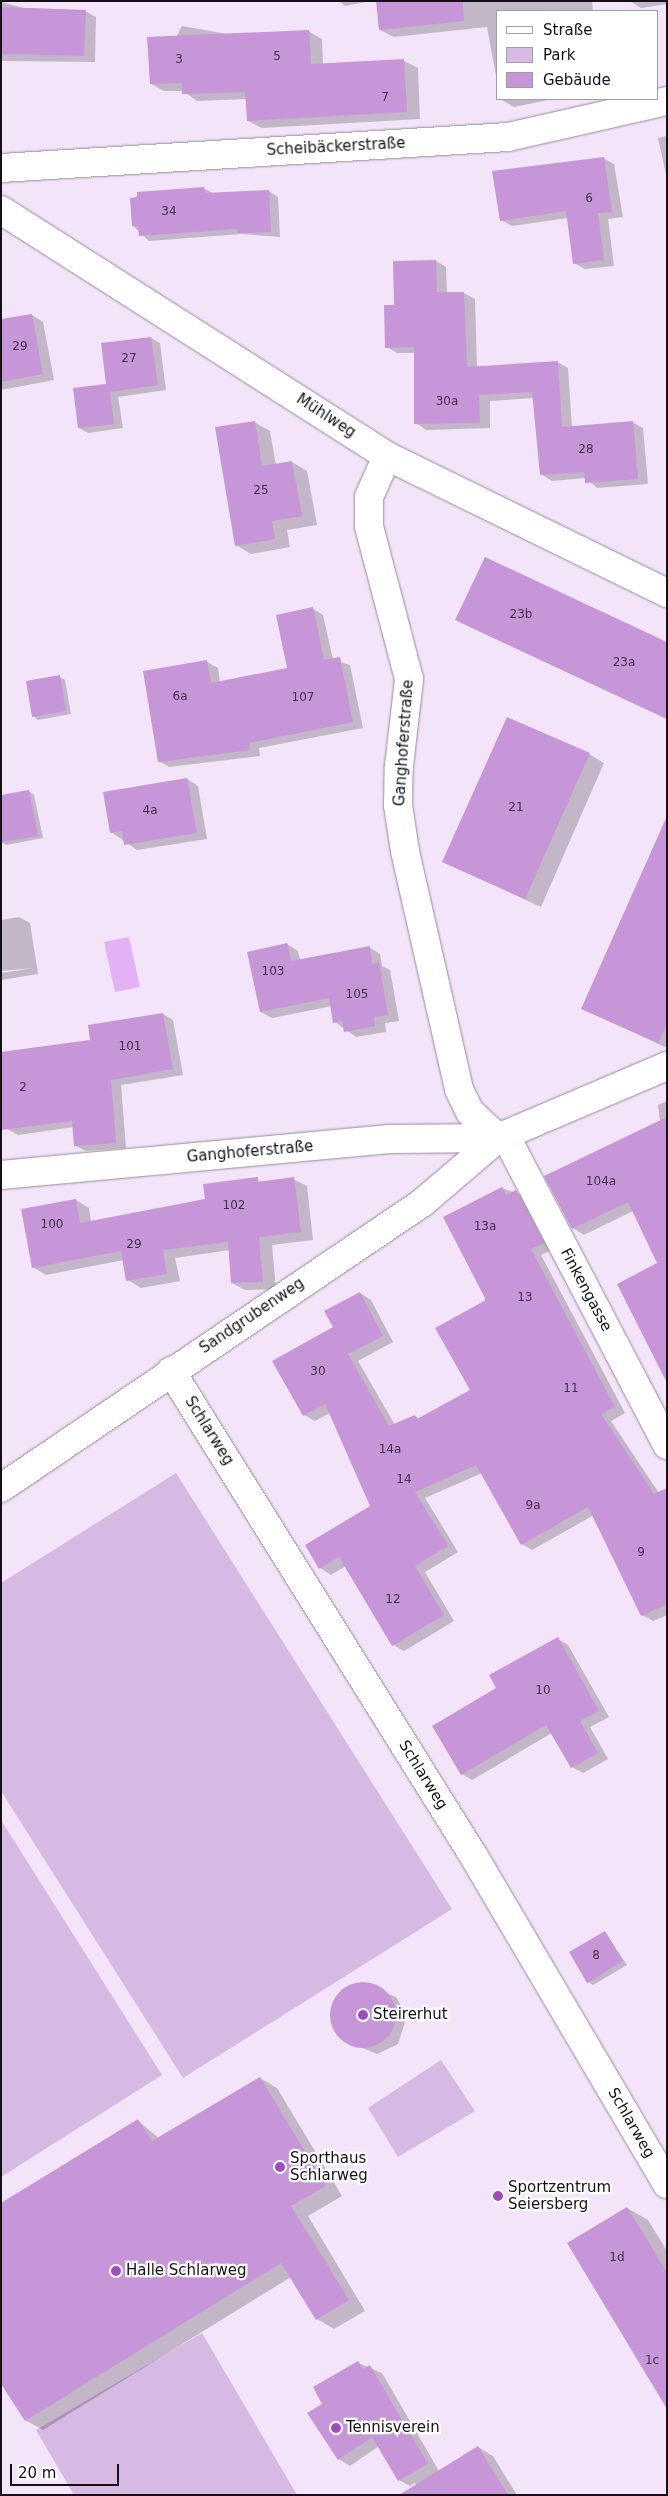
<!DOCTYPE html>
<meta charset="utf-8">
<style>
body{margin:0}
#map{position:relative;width:668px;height:2496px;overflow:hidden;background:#f3e4f9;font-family:"DejaVu Sans",sans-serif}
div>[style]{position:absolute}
.green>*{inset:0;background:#d7bae3}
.water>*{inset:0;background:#e3b1f6}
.shadow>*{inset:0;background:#0003}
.building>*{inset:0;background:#c696d9}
.round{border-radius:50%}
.roads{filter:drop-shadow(0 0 1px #988a9d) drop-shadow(0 0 1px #988a9d)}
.minor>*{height:28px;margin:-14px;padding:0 14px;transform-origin:14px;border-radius:14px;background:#fff}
.dots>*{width:14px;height:14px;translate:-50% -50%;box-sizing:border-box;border:2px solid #fff;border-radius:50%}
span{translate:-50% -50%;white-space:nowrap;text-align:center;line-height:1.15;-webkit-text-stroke:4.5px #fff;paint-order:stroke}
.number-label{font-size:12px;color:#413248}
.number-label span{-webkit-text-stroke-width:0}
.street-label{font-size:15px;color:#151017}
.poi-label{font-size:15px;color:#151017}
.left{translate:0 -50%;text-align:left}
.frame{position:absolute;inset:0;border:2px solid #151017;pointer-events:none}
.legend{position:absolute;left:496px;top:10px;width:162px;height:90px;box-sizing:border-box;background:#fff;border:1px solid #a19fa2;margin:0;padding:6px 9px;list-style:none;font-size:15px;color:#151017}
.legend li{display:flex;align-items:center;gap:10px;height:25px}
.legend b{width:25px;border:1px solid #a19fa2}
.scale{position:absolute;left:10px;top:2464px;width:109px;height:22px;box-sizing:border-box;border:2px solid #151017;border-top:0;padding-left:6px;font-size:15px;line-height:18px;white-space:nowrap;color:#151017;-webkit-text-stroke:4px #fff;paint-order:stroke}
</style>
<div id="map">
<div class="green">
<div style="clip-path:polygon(176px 1473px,452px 1909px,183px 2078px,1px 1791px,1px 1583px)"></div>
<div style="clip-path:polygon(1px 1820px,162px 2075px,1px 2177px)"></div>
<div style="clip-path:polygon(441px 2060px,475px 2111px,398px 2157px,368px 2108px)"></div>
<div style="clip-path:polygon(202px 2333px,297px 2495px,74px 2495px,36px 2430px)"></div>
</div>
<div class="water">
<div style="clip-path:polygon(129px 937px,140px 987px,115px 992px,104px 942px)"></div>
</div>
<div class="shadow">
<div style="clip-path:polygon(371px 1px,345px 6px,339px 1px)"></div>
<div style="clip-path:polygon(377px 1px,592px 1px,593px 11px,497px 11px,497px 81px,487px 27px,394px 37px,380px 30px)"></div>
<div style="clip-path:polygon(630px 1px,667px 1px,667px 4px,641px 8px)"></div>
<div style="clip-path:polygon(1px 2px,24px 8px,85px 11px,96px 17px,95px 62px,1px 61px)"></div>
<div style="clip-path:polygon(182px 26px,233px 35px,308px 31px,322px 39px,323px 64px,404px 61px,418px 68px,420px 119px,262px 128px,248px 121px,247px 99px,197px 101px,183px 91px,164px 91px,151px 84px)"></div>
<div style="clip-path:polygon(500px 99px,553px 99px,514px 107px)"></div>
<div style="clip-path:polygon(667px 136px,667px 179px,658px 138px)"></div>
<div style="clip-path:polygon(603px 158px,614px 164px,623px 217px,608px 219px,614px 266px,585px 269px,574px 263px,568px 218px,512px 226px,501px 220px)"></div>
<div style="clip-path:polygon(204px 188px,214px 194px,269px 191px,278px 197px,280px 237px,242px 234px,149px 241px,133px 226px)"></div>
<div style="clip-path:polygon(436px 261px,446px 267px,447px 294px,464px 293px,475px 299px,477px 368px,557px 362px,568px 368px,572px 427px,632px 422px,643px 428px,648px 484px,597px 488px,586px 478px,552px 481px,541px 474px,534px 398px,490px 401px,490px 428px,426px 430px,416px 423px,415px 353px,397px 353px,387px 347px,395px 306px)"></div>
<div style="clip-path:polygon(32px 315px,43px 322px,54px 380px,1px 390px,1px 321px)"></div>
<div style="clip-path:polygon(151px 338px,160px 343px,166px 390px,118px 397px,123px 428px,88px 433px,79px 428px,108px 385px)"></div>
<div style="clip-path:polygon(254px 422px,270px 431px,276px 465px,292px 462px,307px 471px,317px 525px,287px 530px,290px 547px,251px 554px,236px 545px)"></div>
<div style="clip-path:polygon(313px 609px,323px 615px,333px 660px,350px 665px,363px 728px,259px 748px,260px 756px,169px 767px,159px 761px,207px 662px,218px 668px,220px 682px,289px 669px)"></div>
<div style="clip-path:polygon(468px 626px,667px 644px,667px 719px)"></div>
<div style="clip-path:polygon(59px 677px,65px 680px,71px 714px,38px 720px,33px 716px)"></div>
<div style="clip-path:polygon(589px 754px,604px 763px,541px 907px,443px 862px)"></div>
<div style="clip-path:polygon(187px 779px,198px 786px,207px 839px,137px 850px,111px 832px)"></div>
<div style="clip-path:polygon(29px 791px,34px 795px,43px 838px,6px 845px,1px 842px,1px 796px)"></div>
<div style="clip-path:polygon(667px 819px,667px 1048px,583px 1009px)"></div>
<div style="clip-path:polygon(19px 917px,30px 923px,38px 974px,1px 980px,1px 973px,34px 968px,1px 971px,1px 920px)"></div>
<div style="clip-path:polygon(287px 944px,298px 951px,300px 960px,369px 947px,380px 954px,382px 966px,390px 970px,399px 1021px,385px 1023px,386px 1032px,356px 1037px,335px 1022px,332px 1006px,272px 1018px,261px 1012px)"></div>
<div style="clip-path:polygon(163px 1014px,173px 1020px,183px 1075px,121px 1085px,126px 1148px,86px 1151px,76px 1146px,74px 1127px,18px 1135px,7px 1129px,92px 1041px)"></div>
<div style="clip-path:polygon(667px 1101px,667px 1379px,659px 1264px,633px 1211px,584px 1235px,573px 1228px,660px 1121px,658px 1105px)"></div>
<div style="clip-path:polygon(293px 1179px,307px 1186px,313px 1240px,272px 1245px,276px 1289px,245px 1290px,232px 1283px,230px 1250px,175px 1258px,180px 1281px,141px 1288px,128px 1280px,124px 1260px,46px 1275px,33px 1267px,76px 1200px,89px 1208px,91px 1222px,207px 1200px,205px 1185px)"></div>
<div style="clip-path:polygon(502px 1188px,527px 1197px,554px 1249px,541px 1255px,625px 1413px,611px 1421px,659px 1493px,667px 1496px,667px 1615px,653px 1621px,642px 1615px,594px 1515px,532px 1550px,522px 1544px,482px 1473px,425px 1498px,458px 1552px,425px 1572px,454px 1621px,404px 1651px,393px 1645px,346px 1566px,331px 1575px,320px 1568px,307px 1545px,371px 1506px,330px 1413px,315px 1421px,304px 1415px,335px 1328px,360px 1293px,371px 1300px,393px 1342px,358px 1361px,395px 1425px,415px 1416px,420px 1419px,471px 1390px)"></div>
<div style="clip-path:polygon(558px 1639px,568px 1645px,609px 1717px,590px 1727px,608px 1759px,583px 1773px,572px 1767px,552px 1733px,472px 1780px,462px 1774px,497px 1688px)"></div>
<div style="clip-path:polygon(605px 1932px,627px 1965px,593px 1985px,588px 1982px)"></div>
<div style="clip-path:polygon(363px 1983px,396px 1997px,407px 2016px,398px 2044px,377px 2054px,344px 2040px,332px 2023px,331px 2012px,340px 1993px)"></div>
<div style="clip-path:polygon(260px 2078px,277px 2088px,342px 2196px,308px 2216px,365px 2311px,334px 2329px,317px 2319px,291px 2277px,43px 2430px,25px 2420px,138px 2121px,159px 2138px)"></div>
<div style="clip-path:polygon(627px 2208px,648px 2220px,667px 2251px,667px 2407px)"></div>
<div style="clip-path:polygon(358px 2363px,382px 2373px,439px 2471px,478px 2447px,493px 2456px,517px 2495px,422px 2495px,415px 2483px,410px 2486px,399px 2480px,379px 2446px,350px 2466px,339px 2459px,309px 2414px,323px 2405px)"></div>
</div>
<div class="building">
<div style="clip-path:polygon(376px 1px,463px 1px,464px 21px,379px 30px)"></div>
<div style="clip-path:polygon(1px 7px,86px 10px,84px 56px,1px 54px)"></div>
<div style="clip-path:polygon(309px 30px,311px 64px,404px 59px,407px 112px,247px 121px,245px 92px,182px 94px,182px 83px,150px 84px,147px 37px)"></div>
<div style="clip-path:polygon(604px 157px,612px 212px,598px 213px,604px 260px,573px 264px,566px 211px,500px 221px,492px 171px)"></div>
<div style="clip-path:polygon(204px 187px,205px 193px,269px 190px,271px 232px,238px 233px,237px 229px,139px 236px,138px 226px,132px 226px,130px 198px,137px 197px,137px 192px)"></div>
<div style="clip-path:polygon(436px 260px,437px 292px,464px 292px,467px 367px,558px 361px,562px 427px,633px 421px,638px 479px,585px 483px,584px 472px,540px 475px,532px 392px,479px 395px,480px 423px,414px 424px,414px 347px,385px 348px,384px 305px,394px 305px,393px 261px)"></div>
<div style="clip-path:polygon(32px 314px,43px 374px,1px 382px,1px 319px)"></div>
<div style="clip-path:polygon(151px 337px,158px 385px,110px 392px,114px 424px,78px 428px,73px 388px,106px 384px,101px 343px)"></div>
<div style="clip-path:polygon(255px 421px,262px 466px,292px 461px,302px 516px,272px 521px,275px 539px,235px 546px,215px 427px)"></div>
<div style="clip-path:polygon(485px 557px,667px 642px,667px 719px,455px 620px)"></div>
<div style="clip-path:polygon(313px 607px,324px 660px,340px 657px,353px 722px,249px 743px,250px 750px,158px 762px,143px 671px,207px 660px,211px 683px,287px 668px,276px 615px)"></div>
<div style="clip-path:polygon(60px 675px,66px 711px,32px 717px,26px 681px)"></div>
<div style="clip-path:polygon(507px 717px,590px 753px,525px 899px,442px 862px)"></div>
<div style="clip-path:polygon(187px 778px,197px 833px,124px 845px,122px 831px,110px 833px,103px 792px)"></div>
<div style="clip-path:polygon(29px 790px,38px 836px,1px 842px,1px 795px)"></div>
<div style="clip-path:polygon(667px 816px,667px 1024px,658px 1043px,581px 1009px)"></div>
<div style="clip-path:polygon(287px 943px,291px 961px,370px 946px,372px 964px,379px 962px,388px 1015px,374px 1017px,375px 1026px,344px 1032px,342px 1021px,333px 1023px,329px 998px,260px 1012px,247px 952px)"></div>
<div style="clip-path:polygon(163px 1013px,173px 1069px,111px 1080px,116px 1143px,74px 1146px,72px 1121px,1px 1130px,1px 1052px,90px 1040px,88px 1025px)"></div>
<div style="clip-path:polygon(667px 1117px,667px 1383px,617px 1284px,657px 1263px,628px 1202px,572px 1229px,544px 1176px)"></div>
<div style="clip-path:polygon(258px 1177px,258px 1182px,294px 1177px,301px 1232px,259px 1237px,263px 1282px,231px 1283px,228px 1242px,163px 1250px,167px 1274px,126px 1281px,121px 1251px,32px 1268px,21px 1209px,76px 1199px,80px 1223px,205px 1199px,203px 1184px)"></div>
<div style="clip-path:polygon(502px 1187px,506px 1195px,516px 1190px,544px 1243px,531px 1249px,615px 1407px,601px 1414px,654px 1494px,667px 1488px,667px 1604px,641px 1616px,588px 1507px,521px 1545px,476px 1465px,415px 1492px,448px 1546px,415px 1566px,444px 1615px,392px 1646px,339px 1557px,319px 1569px,305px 1545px,370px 1506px,325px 1404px,303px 1416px,272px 1361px,333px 1327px,324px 1311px,360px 1292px,383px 1336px,348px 1354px,389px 1426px,415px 1415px,417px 1419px,470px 1390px,435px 1328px,486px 1300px,443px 1217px)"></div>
<div style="clip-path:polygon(558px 1637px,599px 1711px,580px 1721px,598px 1753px,571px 1768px,546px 1725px,461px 1775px,432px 1726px,496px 1688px,489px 1675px)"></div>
<div style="clip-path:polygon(605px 1931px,623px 1961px,587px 1983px,569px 1952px)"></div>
<div class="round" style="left:330px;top:1982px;width:66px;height:66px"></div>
<div style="clip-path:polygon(260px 2077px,326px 2186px,291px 2206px,349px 2300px,316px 2320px,281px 2263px,25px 2421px,1px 2384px,1px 2203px,138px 2119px,152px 2141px)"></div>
<div style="clip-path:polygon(627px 2207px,667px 2272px,667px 2409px,567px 2243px)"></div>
<div style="clip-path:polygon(358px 2361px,363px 2369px,370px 2365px,428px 2464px,398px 2481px,372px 2437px,338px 2460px,307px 2413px,322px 2404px,313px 2387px)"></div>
<div style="clip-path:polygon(478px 2446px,508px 2495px,399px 2495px)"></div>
</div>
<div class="roads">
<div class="minor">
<div style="left:1px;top:168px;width:508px;rotate:-3.5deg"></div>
<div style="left:508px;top:137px;width:163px;rotate:-12.8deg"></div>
<div style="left:1px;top:210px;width:458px;rotate:32.5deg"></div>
<div style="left:387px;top:456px;width:312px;rotate:26.1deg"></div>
<div style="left:505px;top:1135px;width:350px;rotate:62.4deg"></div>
<div style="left:1px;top:1175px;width:390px;rotate:-5.3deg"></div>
<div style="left:389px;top:1139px;width:109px;rotate:-0.5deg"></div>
<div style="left:498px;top:1138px;width:184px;rotate:-23.1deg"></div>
<div style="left:171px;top:1371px;width:570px;rotate:58.04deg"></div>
<div style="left:473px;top:1855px;width:382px;rotate:59.5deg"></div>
<div style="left:1px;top:1488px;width:508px;rotate:-34.1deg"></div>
<div style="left:422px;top:1203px;width:100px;rotate:-40.5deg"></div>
<div style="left:498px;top:1138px;width:38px;rotate:-137deg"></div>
<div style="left:470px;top:1112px;width:25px;rotate:-116deg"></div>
<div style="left:459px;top:1089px;width:244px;rotate:-102.8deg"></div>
<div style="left:405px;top:851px;width:47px;rotate:-98.7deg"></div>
<div style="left:398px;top:805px;width:39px;rotate:-89deg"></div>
<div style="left:399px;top:766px;width:88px;rotate:-83.4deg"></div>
<div style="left:409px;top:679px;width:158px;rotate:-104.7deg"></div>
<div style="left:369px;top:526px;width:29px;rotate:-90deg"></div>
<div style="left:369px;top:497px;width:45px;rotate:-66.3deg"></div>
</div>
</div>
<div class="dots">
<div style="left:363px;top:2015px;background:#9f4dbc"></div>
<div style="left:280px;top:2167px;background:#9f4dbc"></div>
<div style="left:498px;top:2196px;background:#9f4dbc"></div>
<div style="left:116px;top:2271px;background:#9f4dbc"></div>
<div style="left:336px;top:2428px;background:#9f4dbc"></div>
</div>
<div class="number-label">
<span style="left:277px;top:57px">5</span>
<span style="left:179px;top:60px">3</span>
<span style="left:385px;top:98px">7</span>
<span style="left:589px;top:199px">6</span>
<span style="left:169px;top:212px">34</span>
<span style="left:20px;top:347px">29</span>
<span style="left:129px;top:359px">27</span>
<span style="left:447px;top:402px">30a</span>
<span style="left:586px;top:450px">28</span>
<span style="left:261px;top:491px">25</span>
<span style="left:521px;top:615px">23b</span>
<span style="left:624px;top:663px">23a</span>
<span style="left:180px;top:697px">6a</span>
<span style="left:303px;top:698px">107</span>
<span style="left:516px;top:808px">21</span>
<span style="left:150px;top:811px">4a</span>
<span style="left:273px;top:972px">103</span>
<span style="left:357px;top:995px">105</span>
<span style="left:130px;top:1047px">101</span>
<span style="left:23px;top:1088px">2</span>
<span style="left:601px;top:1182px">104a</span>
<span style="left:234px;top:1206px">102</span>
<span style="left:52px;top:1225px">100</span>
<span style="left:485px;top:1227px">13a</span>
<span style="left:134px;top:1245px">29</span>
<span style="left:525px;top:1298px">13</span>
<span style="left:318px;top:1372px">30</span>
<span style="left:571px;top:1389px">11</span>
<span style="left:390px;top:1450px">14a</span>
<span style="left:404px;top:1480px">14</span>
<span style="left:533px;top:1506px">9a</span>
<span style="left:641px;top:1553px">9</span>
<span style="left:393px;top:1600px">12</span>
<span style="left:543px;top:1691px">10</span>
<span style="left:596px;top:1956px">8</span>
<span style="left:617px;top:2258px">1d</span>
<span style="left:652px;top:2361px">1c</span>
</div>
<div class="street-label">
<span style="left:336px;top:147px;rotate:-3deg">Scheibäckerstraße</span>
<span style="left:326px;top:416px;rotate:33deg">Mühlweg</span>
<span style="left:404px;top:743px;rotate:-86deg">Ganghoferstraße</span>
<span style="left:250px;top:1152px;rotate:-5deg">Ganghoferstraße</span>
<span style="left:586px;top:1290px;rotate:62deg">Finkengasse</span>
<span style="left:252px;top:1316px;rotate:-34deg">Sandgrubenweg</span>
<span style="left:209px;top:1431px;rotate:58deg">Schlarweg</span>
<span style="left:423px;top:1775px;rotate:58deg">Schlarweg</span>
<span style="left:631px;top:2123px;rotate:60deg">Schlarweg</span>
</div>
<div class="poi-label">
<span class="left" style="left:373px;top:2015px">Steirerhut</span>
<span class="left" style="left:290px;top:2167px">Sporthaus<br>Schlarweg</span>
<span class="left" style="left:508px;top:2196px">Sportzentrum<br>Seiersberg</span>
<span class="left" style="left:126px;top:2271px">Halle Schlarweg</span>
<span class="left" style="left:346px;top:2428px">Tennisverein</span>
</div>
<div class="frame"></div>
<ul class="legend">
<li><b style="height:6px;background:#fff"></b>Straße</li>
<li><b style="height:14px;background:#d7bae3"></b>Park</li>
<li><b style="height:14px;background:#c696d9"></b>Gebäude</li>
</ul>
<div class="scale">20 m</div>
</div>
